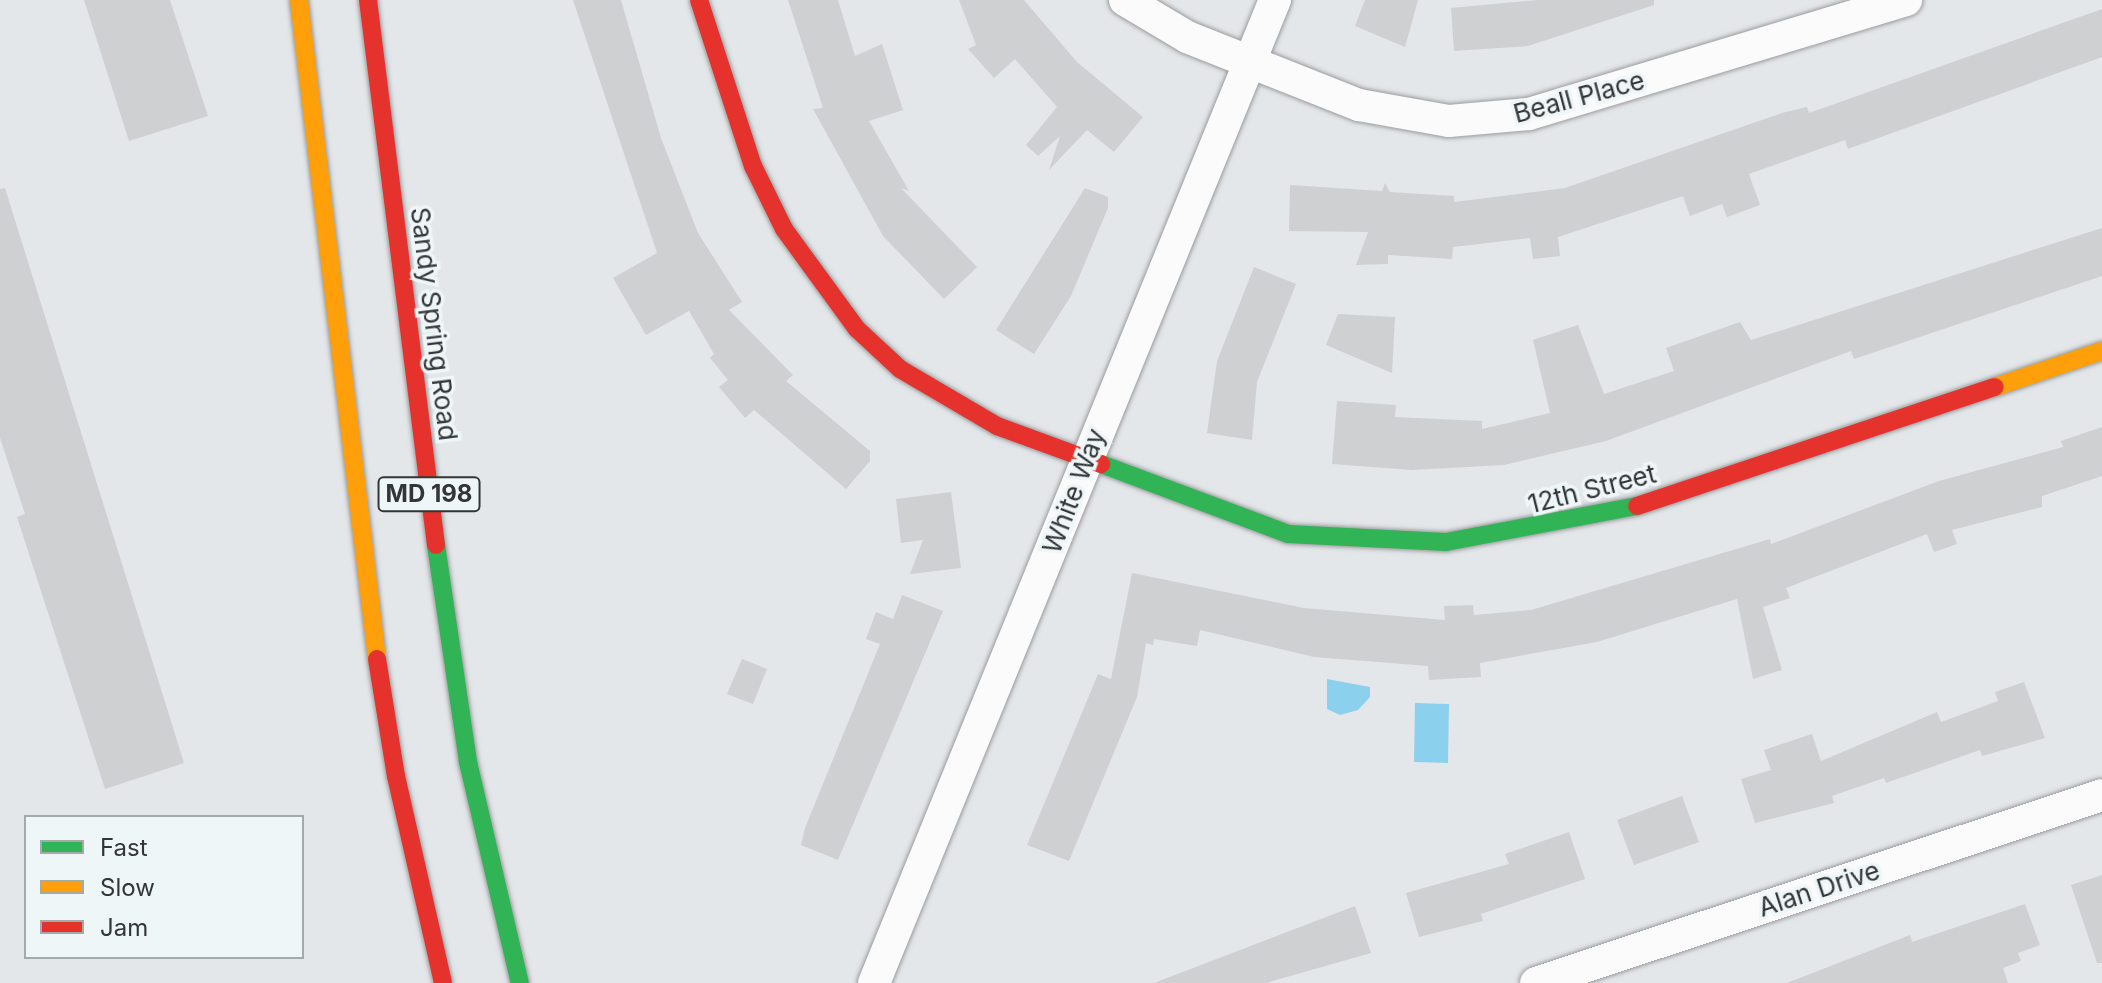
<!DOCTYPE html>
<style>
body{margin:0}
#map{position:relative;width:2102px;height:983px;overflow:hidden;background:#e4e7e9;font-family:Inter,sans-serif}
div>[style]{position:absolute}
.water>*{inset:0;background:#8bd1ee}
.building>*{inset:0;background:#ced0d1}
.roads{filter:drop-shadow(0 0 2px #9a9c9e) drop-shadow(0 0 2px #9a9c9e)}
.street>*{height:32px;margin:-16px;padding:0 16px;transform-origin:16px;border-radius:16px;background:#fbfbfc}
.fast>*{height:18px;margin:-9px;padding:0 9px;transform-origin:9px;border-radius:9px;background:#30b455}
.slow>*{height:18px;margin:-9px;padding:0 9px;transform-origin:9px;border-radius:9px;background:#ff9f0a}
.jam>*{height:18px;margin:-9px;padding:0 9px;transform-origin:9px;border-radius:9px;background:#e5322d}
span{translate:-50% -50%;white-space:nowrap;text-align:center;line-height:1.15;-webkit-text-stroke:7px #eff6f8;paint-order:stroke}
.shield-label span{padding:2px 6px;background:#eff6f8;border:2px solid;border-radius:6px;-webkit-text-stroke-width:0}
.shield-label{font-size:24px;color:#333536;font-weight:700}
.street-label{font-size:26px;color:#333536}
.legend{position:absolute;left:24px;top:815px;width:280px;height:144px;box-sizing:border-box;background:#eff6f8;border:2px solid #a4a9aa;margin:0;padding:10px 14px;list-style:none;font-size:24px;color:#333536}
.legend li{display:flex;align-items:center;gap:16px;height:40px}
.legend b{width:40px;border:2px solid #a4a9aa}
</style>
<div id="map">
<div class="water">
<div style="clip-path:polygon(1327px 679px,1370px 687px,1370px 697px,1358px 710px,1340px 715px,1327px 709px)"></div>
<div style="clip-path:polygon(1415px 703px,1449px 704px,1448px 763px,1414px 762px)"></div>
</div>
<div class="building">
<div style="clip-path:polygon(84px 0,170px 0,208px 116px,129px 141px)"></div>
<div style="clip-path:polygon(573px 0,621px 0,661px 138px,698px 233px,742px 302px,729px 310px,793px 375px,786px 381px,870px 451px,870px 461px,846px 489px,754px 410px,745px 418px,719px 387px,728px 380px,710px 358px,714px 354px,689px 311px,646px 335px,613px 278px,657px 253px)"></div>
<div style="clip-path:polygon(788px 0,838px 0,855px 56px,882px 44px,903px 110px,869px 121px,909px 191px,901px 188px,977px 267px,944px 299px,883px 236px,813px 109px,823px 108px)"></div>
<div style="clip-path:polygon(959px 0,1024px 0,1077px 62px,1143px 117px,1114px 152px,1087px 130px,1049px 170px,1060px 136px,1038px 156px,1026px 145px,1057px 107px,1015px 59px,994px 78px,968px 49px,976px 45px)"></div>
<div style="clip-path:polygon(1365px 0,1418px 0,1405px 47px,1355px 26px)"></div>
<div style="clip-path:polygon(1537px 0,1654px 0,1654px 5px,1528px 46px,1454px 51px,1451px 8px)"></div>
<div style="clip-path:polygon(2102px 9px,2102px 57px,1848px 149px,1845px 140px,1749px 174px,1760px 205px,1727px 217px,1722px 204px,1690px 216px,1683px 196px,1558px 237px,1560px 256px,1533px 259px,1530px 238px,1453px 247px,1452px 259px,1388px 255px,1388px 264px,1356px 265px,1368px 232px,1289px 231px,1290px 185px,1382px 191px,1385px 183px,1390px 192px,1454px 196px,1454px 202px,1565px 188px,1782px 113px,1807px 107px,1809px 113px)"></div>
<div style="clip-path:polygon(5px 188px,184px 763px,105px 789px,17px 517px,25px 514px,0 438px,0 189px)"></div>
<div style="clip-path:polygon(1085px 188px,1108px 197px,1108px 208px,1071px 296px,1034px 354px,996px 330px)"></div>
<div style="clip-path:polygon(2102px 228px,2102px 276px,1854px 359px,1851px 351px,1606px 441px,1504px 465px,1412px 470px,1332px 464px,1337px 401px,1396px 405px,1395px 417px,1482px 421px,1482px 429px,1550px 413px,1533px 340px,1578px 325px,1604px 394px,1674px 371px,1666px 348px,1740px 322px,1751px 340px)"></div>
<div style="clip-path:polygon(1254px 267px,1296px 284px,1257px 382px,1252px 440px,1207px 433px,1217px 361px)"></div>
<div style="clip-path:polygon(1338px 314px,1395px 317px,1392px 373px,1326px 345px)"></div>
<div style="clip-path:polygon(2102px 427px,2102px 476px,2042px 496px,2042px 507px,1952px 530px,1957px 544px,1934px 552px,1927px 534px,1786px 588px,1790px 598px,1763px 607px,1782px 670px,1753px 679px,1737px 599px,1597px 642px,1480px 663px,1481px 677px,1429px 680px,1428px 666px,1314px 657px,1200px 630px,1197px 646px,1154px 639px,1153px 645px,1146px 643px,1137px 697px,1069px 861px,1027px 845px,1098px 674px,1111px 679px,1132px 573px,1304px 608px,1445px 620px,1444px 606px,1473px 605px,1474px 615px,1531px 610px,1770px 539px,1771px 544px,1939px 481px,2063px 447px,2061px 441px)"></div>
<div style="clip-path:polygon(951px 492px,961px 568px,910px 574px,923px 540px,901px 543px,896px 499px)"></div>
<div style="clip-path:polygon(902px 595px,943px 611px,838px 860px,801px 845px,805px 828px,880px 644px,866px 639px,876px 612px,893px 619px)"></div>
<div style="clip-path:polygon(742px 659px,767px 669px,753px 704px,727px 694px)"></div>
<div style="clip-path:polygon(2024px 682px,2045px 738px,1982px 756px,1980px 750px,1886px 783px,1884px 778px,1832px 796px,1834px 803px,1755px 823px,1741px 779px,1771px 770px,1764px 750px,1812px 734px,1821px 761px,1937px 712px,1941px 722px,1998px 701px,1995px 692px)"></div>
<div style="clip-path:polygon(1682px 796px,1699px 842px,1634px 865px,1617px 820px)"></div>
<div style="clip-path:polygon(1569px 832px,1585px 879px,1481px 914px,1483px 921px,1419px 937px,1406px 893px,1509px 864px,1505px 854px)"></div>
<div style="clip-path:polygon(2102px 875px,2102px 963px,2097px 963px,2071px 885px)"></div>
<div style="clip-path:polygon(2025px 904px,2040px 945px,2018px 953px,2021px 961px,2003px 968px,2008px 983px,1787px 983px,1910px 935px,1912px 942px)"></div>
<div style="clip-path:polygon(1355px 906px,1371px 953px,1266px 983px,1154px 983px)"></div>
</div>
<div class="roads">
<div class="street">
<div style="left:1125px;top:0;width:72px;rotate:30.8deg"></div>
<div style="left:1187px;top:37px;width:185px;rotate:21.6deg"></div>
<div style="left:1359px;top:105px;width:91px;rotate:10.1deg"></div>
<div style="left:1449px;top:121px;width:80px;rotate:-5deg"></div>
<div style="left:1529px;top:114px;width:394px;rotate:-16.8deg"></div>
<div style="left:874px;top:983px;width:1062px;rotate:-67.81deg"></div>
<div style="left:1536px;top:983px;width:596px;rotate:-18.37deg"></div>
</div>
<div class="fast">
<div style="left:1101px;top:464px;width:200px;rotate:20.5deg"></div>
<div style="left:1288px;top:534px;width:158px;rotate:2.9deg"></div>
<div style="left:1446px;top:542px;width:194px;rotate:-10.7deg"></div>
<div style="left:436px;top:545px;width:219px;rotate:81.6deg"></div>
<div style="left:468px;top:762px;width:227px;rotate:76.8deg"></div>
</div>
<div class="slow">
<div style="left:299px;top:0;width:664px;rotate:83.25deg"></div>
<div style="left:1995px;top:387px;width:113px;rotate:-18.6deg"></div>
</div>
<div class="jam">
<div style="left:368px;top:0;width:549px;rotate:82.89deg"></div>
<div style="left:699px;top:0;width:175px;rotate:72deg"></div>
<div style="left:753px;top:166px;width:70px;rotate:63.8deg"></div>
<div style="left:784px;top:229px;width:124px;rotate:53.9deg"></div>
<div style="left:857px;top:329px;width:59px;rotate:42.9deg"></div>
<div style="left:900px;top:369px;width:113px;rotate:30.4deg"></div>
<div style="left:997px;top:426px;width:111px;rotate:20.1deg"></div>
<div style="left:1637px;top:506px;width:377px;rotate:-18.4deg"></div>
<div style="left:377px;top:659px;width:119px;rotate:80.8deg"></div>
<div style="left:396px;top:776px;width:212px;rotate:77.2deg"></div>
</div>
</div>
<div class="shield-label">
<span style="left:429px;top:494px">MD 198</span>
</div>
<div class="street-label">
<span style="left:1579px;top:97px;rotate:-15deg">Beall Place</span>
<span style="left:434px;top:324px;rotate:83deg">Sandy Spring Road</span>
<span style="left:1592px;top:489px;rotate:-14deg">12th Street</span>
<span style="left:1074px;top:491px;rotate:-69deg">White Way</span>
<span style="left:1819px;top:889px;rotate:-18deg">Alan Drive</span>
</div>
<ul class="legend">
<li><b style="height:10px;background:#30b455"></b>Fast</li>
<li><b style="height:10px;background:#ff9f0a"></b>Slow</li>
<li><b style="height:10px;background:#e5322d"></b>Jam</li>
</ul>
</div>
